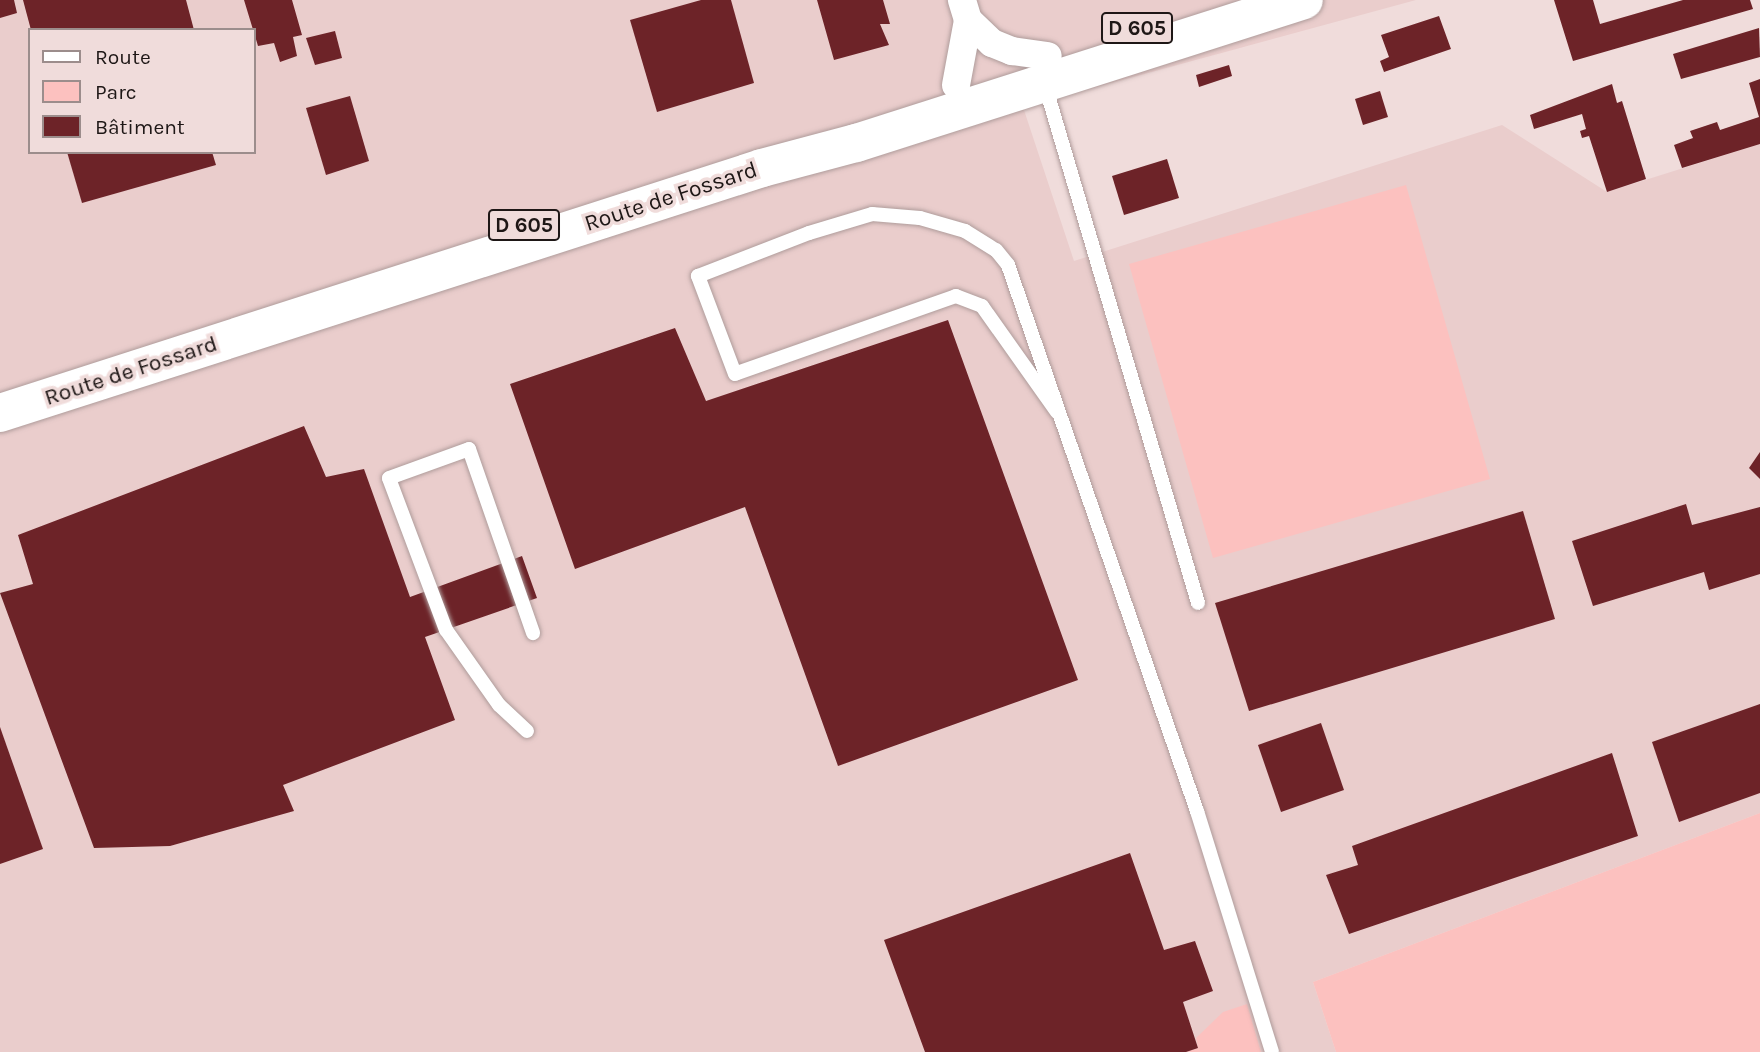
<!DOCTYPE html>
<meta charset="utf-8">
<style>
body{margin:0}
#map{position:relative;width:1760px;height:1052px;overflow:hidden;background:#f0dcdb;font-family:Karla,sans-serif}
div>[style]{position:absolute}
.built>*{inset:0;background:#eacdcc}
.green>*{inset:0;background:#fcc1bf}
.building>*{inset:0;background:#6d2328}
.roads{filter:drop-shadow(0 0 2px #af9c9b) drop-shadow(0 0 2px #af9c9b)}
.service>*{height:14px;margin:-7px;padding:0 7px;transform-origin:7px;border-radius:7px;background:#fff}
.minor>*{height:28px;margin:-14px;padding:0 14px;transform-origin:14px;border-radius:14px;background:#fff}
.primary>*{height:38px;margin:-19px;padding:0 19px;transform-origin:19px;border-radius:19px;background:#fff}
span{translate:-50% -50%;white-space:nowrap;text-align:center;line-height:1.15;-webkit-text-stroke:7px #f0dcdb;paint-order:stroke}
.shield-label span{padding:2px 5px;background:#f0dcdb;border:2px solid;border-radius:5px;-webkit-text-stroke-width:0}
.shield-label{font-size:21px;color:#1e1716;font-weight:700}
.street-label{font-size:23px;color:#1e1716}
.legend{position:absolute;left:28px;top:28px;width:228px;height:126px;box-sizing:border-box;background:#f0dcdb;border:2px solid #9c8d8c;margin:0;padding:9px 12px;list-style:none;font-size:21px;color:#1e1716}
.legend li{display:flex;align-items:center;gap:14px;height:35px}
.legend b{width:35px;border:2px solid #9c8d8c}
</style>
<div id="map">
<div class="built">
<div style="clip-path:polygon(evenodd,0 0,1416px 0,1023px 107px,1074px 261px,1502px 125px,1607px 192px,1760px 144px,1760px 813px,1313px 982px,1336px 1052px,0 1052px,0 0,30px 30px,254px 30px,254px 152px,30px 152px,30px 30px)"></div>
</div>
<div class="green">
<div style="clip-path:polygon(1406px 185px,1490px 479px,1213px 558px,1129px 264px)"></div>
<div style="clip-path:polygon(1760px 813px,1760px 1052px,1336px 1052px,1313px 982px)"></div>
<div style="clip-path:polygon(1247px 1004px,1261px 1052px,1186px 1052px,1198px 1048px,1196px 1038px,1223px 1012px)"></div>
</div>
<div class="building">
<div style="clip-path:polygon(0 0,14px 0,17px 13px,0 18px)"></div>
<div style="clip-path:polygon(23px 0,186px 0,194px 30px,31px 30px)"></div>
<div style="clip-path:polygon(244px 0,292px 0,302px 35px,293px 37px,297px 56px,280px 62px,274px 43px,258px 46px)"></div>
<div style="clip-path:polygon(701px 0,731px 0,754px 83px,657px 112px,630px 20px)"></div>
<div style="clip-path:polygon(817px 0,883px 0,890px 24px,880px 24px,889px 45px,834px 60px)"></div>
<div style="clip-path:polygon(1554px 0,1593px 0,1600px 24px,1683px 0,1750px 0,1753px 9px,1573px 61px)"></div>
<div style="clip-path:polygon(1439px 16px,1451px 49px,1384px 72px,1380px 61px,1389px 57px,1381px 35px)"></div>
<div style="clip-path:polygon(1759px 28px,1760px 57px,1681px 79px,1673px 54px)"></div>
<div style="clip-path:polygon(335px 31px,342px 58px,315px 65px,306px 38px)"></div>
<div style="clip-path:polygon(1229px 65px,1232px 76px,1199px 87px,1196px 75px)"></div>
<div style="clip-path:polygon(1760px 79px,1760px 144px,1682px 168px,1674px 145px,1693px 138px,1690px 131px,1717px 122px,1720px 130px,1759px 117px,1749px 83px)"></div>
<div style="clip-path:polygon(1612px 84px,1617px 103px,1622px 101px,1646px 179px,1607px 192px,1589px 136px,1582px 138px,1580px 131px,1586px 129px,1582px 114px,1534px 129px,1530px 115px)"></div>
<div style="clip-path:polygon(1380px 91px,1388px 117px,1363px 125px,1355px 99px)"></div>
<div style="clip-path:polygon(350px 96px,369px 161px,326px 175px,306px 108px)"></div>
<div style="clip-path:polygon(67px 152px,212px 152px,216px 165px,82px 203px)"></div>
<div style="clip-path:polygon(1167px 159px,1179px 198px,1124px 215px,1112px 176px)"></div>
<div style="clip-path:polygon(948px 320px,1078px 680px,838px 766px,745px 507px,575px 569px,510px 384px,675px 328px,706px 401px)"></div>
<div style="clip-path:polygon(304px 426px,326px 477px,364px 469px,410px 597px,522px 556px,537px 598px,425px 637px,455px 720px,283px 785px,294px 811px,170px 846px,94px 848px,0 593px,33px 584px,18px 535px)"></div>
<div style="clip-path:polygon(1760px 452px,1760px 479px,1749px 468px)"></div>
<div style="clip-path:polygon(1686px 504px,1692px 525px,1760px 507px,1760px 574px,1709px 590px,1704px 572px,1593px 606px,1572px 541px)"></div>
<div style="clip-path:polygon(1523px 511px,1555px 619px,1249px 711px,1215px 603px)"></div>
<div style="clip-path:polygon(1760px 704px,1760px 793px,1679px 822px,1652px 742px)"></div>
<div style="clip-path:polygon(1321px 723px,1344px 790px,1281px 812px,1258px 745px)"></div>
<div style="clip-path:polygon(0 727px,43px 849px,0 864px)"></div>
<div style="clip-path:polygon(1612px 753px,1638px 836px,1349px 934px,1326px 875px,1358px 865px,1352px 846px)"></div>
<div style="clip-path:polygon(1130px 853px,1164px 950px,1195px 941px,1213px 991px,1183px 1002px,1198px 1048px,1186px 1052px,925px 1052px,884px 940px)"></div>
</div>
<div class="roads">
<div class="service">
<div style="left:1045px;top:85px;width:540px;rotate:73.54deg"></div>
<div style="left:1057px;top:412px;width:130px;rotate:-125.3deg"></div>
<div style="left:982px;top:306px;width:28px;rotate:-159deg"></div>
<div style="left:956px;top:296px;width:234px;rotate:160.6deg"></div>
<div style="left:735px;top:374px;width:105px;rotate:-110.7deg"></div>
<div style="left:698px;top:276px;width:119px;rotate:-21.2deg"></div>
<div style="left:809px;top:233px;width:66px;rotate:-16.8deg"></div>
<div style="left:872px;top:214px;width:48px;rotate:4.8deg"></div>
<div style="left:920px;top:218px;width:47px;rotate:16.1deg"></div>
<div style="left:965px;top:231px;width:36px;rotate:32deg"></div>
<div style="left:996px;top:250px;width:19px;rotate:51deg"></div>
<div style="left:1008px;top:265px;width:578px;rotate:70.91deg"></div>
<div style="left:1197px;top:811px;width:252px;rotate:72.7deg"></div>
<div style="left:527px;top:731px;width:38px;rotate:-137deg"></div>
<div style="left:499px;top:705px;width:92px;rotate:-125.2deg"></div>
<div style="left:446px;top:630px;width:162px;rotate:-110.6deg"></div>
<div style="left:389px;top:478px;width:85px;rotate:-19.9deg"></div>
<div style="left:469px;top:449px;width:195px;rotate:70.8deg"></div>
</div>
<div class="minor">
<div style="left:968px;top:20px;width:33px;rotate:44deg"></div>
<div style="left:992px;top:43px;width:22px;rotate:22deg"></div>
<div style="left:1012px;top:51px;width:36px;rotate:8deg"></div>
<div style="left:956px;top:85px;width:66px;rotate:-79.5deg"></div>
<div style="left:968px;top:20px;width:21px;rotate:-107deg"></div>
</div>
<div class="primary">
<div style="left:0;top:413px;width:800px;rotate:-17.82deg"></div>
<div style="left:762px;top:168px;width:97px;rotate:-14.9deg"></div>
<div style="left:856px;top:143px;width:470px;rotate:-17.7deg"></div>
</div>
</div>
<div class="shield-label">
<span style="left:1137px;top:28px">D 605</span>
<span style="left:524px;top:225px">D 605</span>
</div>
<div class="street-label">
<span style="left:671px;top:197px;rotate:-18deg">Route de Fossard</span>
<span style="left:131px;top:371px;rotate:-18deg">Route de Fossard</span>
</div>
<ul class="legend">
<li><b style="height:9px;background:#fff"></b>Route</li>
<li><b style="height:19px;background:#fcc1bf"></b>Parc</li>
<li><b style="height:19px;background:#6d2328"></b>Bâtiment</li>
</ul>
</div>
